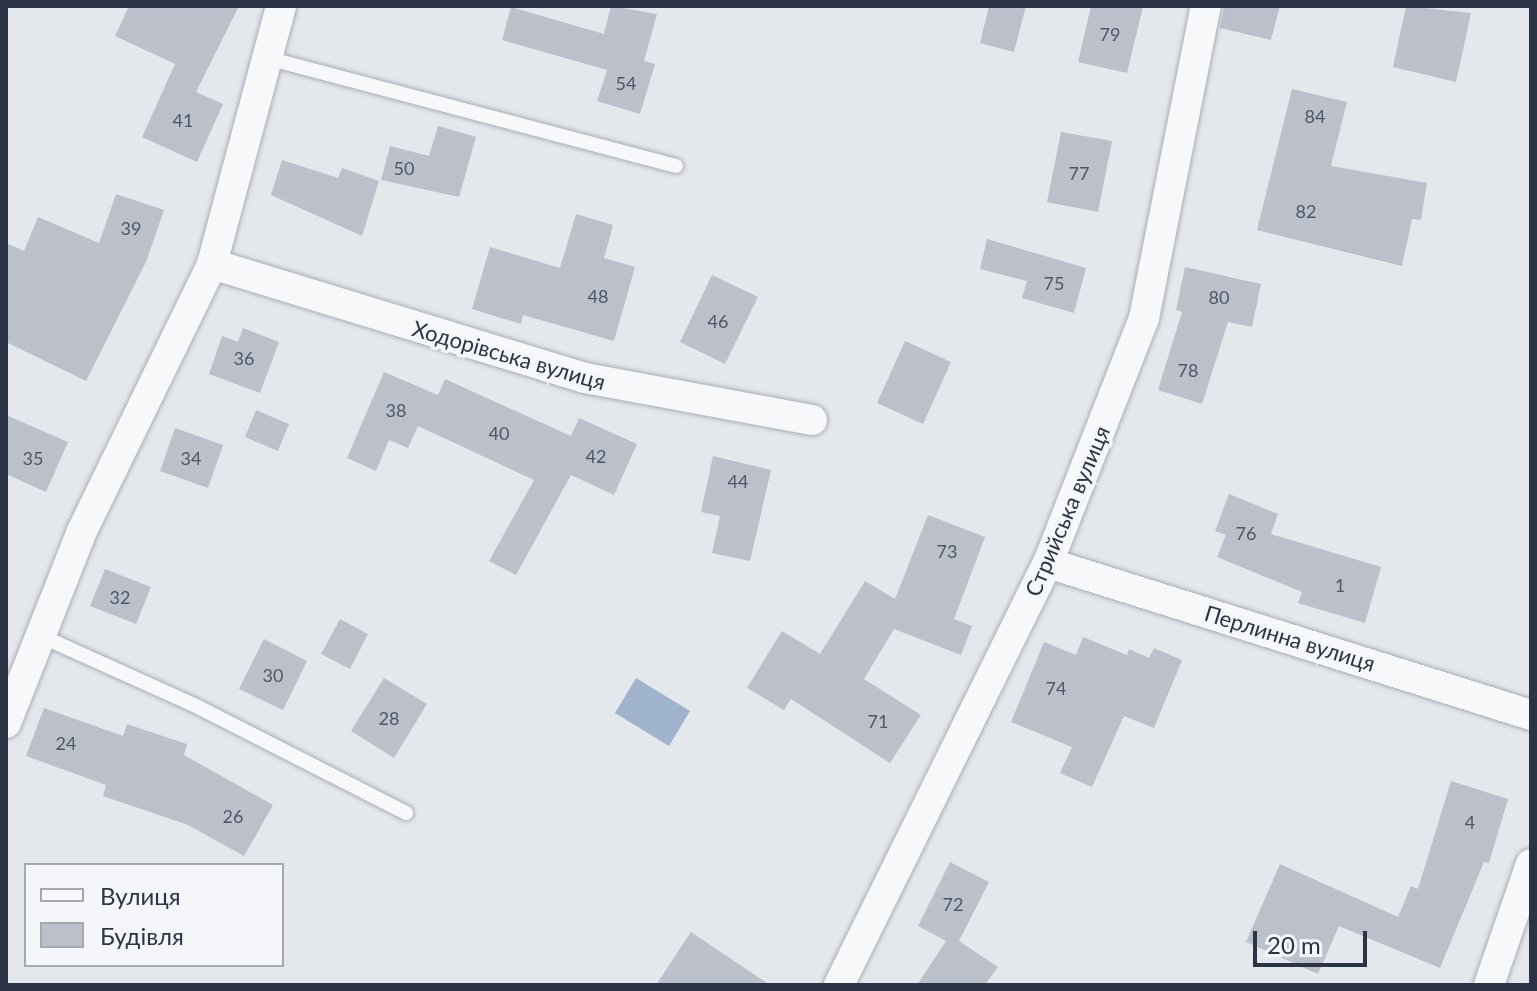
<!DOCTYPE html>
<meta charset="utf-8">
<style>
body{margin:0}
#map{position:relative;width:1537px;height:991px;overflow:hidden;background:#e4e7ec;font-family:Lato,sans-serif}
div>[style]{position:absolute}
.water>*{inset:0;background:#9fb4cc}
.building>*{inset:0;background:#bbc0ca}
.roads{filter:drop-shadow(0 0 2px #a9aeb7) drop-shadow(0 0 2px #a9aeb7)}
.service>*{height:14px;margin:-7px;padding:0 7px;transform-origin:7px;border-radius:7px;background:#f7f8fa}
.minor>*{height:30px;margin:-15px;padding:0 15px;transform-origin:15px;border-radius:15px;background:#f7f8fa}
span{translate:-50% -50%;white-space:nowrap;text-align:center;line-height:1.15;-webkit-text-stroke:7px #f4f6f9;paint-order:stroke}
.number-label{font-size:18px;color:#4f5766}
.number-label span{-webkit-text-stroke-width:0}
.street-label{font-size:22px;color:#2b3445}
.frame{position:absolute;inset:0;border:8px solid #2b3445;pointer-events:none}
.legend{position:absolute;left:24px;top:863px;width:260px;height:104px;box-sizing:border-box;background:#f4f6f9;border:2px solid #a4a8b1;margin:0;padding:10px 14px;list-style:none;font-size:24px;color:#2b3445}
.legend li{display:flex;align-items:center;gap:16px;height:40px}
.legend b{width:40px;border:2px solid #a4a8b1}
.scale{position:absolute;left:1253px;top:931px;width:114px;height:36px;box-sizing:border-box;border:4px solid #2b3445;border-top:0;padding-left:10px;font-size:24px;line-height:28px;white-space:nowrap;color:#2b3445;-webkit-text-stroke:6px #f4f6f9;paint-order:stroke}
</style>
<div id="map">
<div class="water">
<div style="clip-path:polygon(636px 678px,690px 711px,669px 746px,615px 713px)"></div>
</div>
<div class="building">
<div style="clip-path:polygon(129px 6px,239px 6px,196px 92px,223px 104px,197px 162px,142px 137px,175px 64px,115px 36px)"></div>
<div style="clip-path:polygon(611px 6px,657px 14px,644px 61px,655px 64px,640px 114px,597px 101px,607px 70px,502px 40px,511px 7px,604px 34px)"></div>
<div style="clip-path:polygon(989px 6px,1026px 6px,1014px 52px,980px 43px)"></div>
<div style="clip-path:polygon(1091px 6px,1143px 6px,1127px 73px,1078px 62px)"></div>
<div style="clip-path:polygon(1224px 6px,1280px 6px,1271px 40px,1220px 28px)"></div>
<div style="clip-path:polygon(1406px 6px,1471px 13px,1456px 82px,1393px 67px)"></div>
<div style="clip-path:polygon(1292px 89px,1347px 102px,1331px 166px,1427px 183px,1421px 220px,1412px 219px,1402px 266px,1257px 230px)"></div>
<div style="clip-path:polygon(438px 126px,476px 137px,459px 197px,381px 180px,390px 146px,429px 156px)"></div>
<div style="clip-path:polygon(1061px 132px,1112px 141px,1098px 212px,1047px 202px)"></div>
<div style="clip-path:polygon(282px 160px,338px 178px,342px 168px,379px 181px,362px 236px,271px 195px)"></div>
<div style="clip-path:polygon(116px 194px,164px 210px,146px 262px,86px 381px,6px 342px,6px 243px,24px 251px,38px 217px,99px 243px)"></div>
<div style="clip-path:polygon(576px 214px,613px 225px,604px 258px,635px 267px,614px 341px,523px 315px,521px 324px,472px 309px,490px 247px,560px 268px)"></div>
<div style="clip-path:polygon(987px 239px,1086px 268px,1074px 313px,1022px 298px,1027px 281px,980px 269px)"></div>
<div style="clip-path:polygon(1185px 267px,1261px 284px,1252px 327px,1228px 322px,1202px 404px,1158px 390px,1182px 312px,1176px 310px)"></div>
<div style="clip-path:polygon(712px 275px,758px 297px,725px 364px,680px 342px)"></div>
<div style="clip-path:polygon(243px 328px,279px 342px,260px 393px,209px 374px,222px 336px,238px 342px)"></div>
<div style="clip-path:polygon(905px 341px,951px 362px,923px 424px,877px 403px)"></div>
<div style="clip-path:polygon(384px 372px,438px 395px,445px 379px,571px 436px,579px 418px,637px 444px,614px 495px,571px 475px,516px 575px,489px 561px,534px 480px,418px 426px,408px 448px,389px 440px,376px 471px,347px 458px)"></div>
<div style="clip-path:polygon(256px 410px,289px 424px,278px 451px,245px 437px)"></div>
<div style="clip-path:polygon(6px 415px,68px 442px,46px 492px,6px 474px)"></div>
<div style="clip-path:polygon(175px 428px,223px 445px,208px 488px,160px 471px)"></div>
<div style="clip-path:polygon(713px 456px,771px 470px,750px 561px,712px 553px,720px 516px,701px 512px)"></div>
<div style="clip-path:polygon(1229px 494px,1278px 514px,1271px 534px,1381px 567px,1365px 623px,1298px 603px,1302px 592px,1217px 557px,1226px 535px,1215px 531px)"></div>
<div style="clip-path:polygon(928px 515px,985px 537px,954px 619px,972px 626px,961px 655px,894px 629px,864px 679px,921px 715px,890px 763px,791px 699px,784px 710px,747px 688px,782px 631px,820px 654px,865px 581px,895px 599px)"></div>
<div style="clip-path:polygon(105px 569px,151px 587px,136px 624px,90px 606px)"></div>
<div style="clip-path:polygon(340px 619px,368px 634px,350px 669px,321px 654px)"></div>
<div style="clip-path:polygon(1083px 637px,1127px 655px,1129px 649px,1149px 658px,1154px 648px,1182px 660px,1154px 728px,1124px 716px,1092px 787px,1060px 773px,1072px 747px,1011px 722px,1044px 642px,1076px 655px)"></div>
<div style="clip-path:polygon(264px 639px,307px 661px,283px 710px,239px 689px)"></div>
<div style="clip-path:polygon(384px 678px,427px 704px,394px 758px,351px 731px)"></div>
<div style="clip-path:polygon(44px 708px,123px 736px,127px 724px,187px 744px,184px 755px,273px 805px,244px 856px,188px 825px,103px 796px,106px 785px,26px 756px)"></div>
<div style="clip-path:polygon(1451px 781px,1508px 799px,1489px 863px,1484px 862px,1440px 968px,1339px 926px,1318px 974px,1246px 942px,1280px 864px,1398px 917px,1411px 886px,1418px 889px)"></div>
<div style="clip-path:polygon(950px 862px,989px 882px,959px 941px,998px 967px,985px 985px,917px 985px,946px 941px,918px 926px)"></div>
<div style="clip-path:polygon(691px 932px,770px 985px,656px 985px)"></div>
</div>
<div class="roads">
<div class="service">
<div style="left:267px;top:58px;width:423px;rotate:14.8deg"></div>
<div style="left:41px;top:636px;width:170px;rotate:24.3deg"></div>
<div style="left:196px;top:706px;width:236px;rotate:27deg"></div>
</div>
<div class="minor">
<div style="left:212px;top:264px;width:390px;rotate:17deg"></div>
<div style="left:585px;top:378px;width:231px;rotate:10.5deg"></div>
<div style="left:1048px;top:563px;width:506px;rotate:17.47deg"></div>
<div style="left:6px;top:723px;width:206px;rotate:-68.4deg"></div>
<div style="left:82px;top:531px;width:297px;rotate:-64deg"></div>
<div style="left:212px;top:264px;width:267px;rotate:-75deg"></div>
<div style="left:839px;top:985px;width:471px;rotate:-63.7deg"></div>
<div style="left:1048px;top:563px;width:263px;rotate:-68.6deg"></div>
<div style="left:1144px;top:318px;width:318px;rotate:-78.8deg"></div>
<div style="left:1489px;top:985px;width:128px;rotate:-70.9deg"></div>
</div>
</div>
<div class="number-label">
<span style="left:1110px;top:34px">79</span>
<span style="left:626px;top:83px">54</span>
<span style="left:1315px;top:116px">84</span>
<span style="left:183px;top:120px">41</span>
<span style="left:404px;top:168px">50</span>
<span style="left:1079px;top:173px">77</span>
<span style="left:1306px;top:211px">82</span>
<span style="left:131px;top:228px">39</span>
<span style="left:1054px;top:283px">75</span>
<span style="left:598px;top:296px">48</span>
<span style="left:1219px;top:297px">80</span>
<span style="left:718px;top:321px">46</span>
<span style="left:244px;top:358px">36</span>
<span style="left:1188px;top:370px">78</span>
<span style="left:396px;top:410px">38</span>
<span style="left:499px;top:433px">40</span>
<span style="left:596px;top:456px">42</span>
<span style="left:33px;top:458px">35</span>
<span style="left:191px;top:458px">34</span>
<span style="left:738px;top:481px">44</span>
<span style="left:1246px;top:533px">76</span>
<span style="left:947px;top:551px">73</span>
<span style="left:1340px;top:585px">1</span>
<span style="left:120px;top:597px">32</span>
<span style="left:273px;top:675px">30</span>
<span style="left:1056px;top:688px">74</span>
<span style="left:389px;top:718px">28</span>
<span style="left:878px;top:721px">71</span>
<span style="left:66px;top:743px">24</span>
<span style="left:233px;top:816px">26</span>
<span style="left:1470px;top:822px">4</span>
<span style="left:953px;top:904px">72</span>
</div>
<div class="street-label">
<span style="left:509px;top:355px;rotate:16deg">Ходорівська вулиця</span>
<span style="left:1067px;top:511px;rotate:-67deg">Стрийська вулиця</span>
<span style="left:1290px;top:638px;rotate:17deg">Перлинна вулиця</span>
</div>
<div class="frame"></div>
<ul class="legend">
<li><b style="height:10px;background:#f7f8fa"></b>Вулиця</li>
<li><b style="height:22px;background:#bbc0ca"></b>Будівля</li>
</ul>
<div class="scale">20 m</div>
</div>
